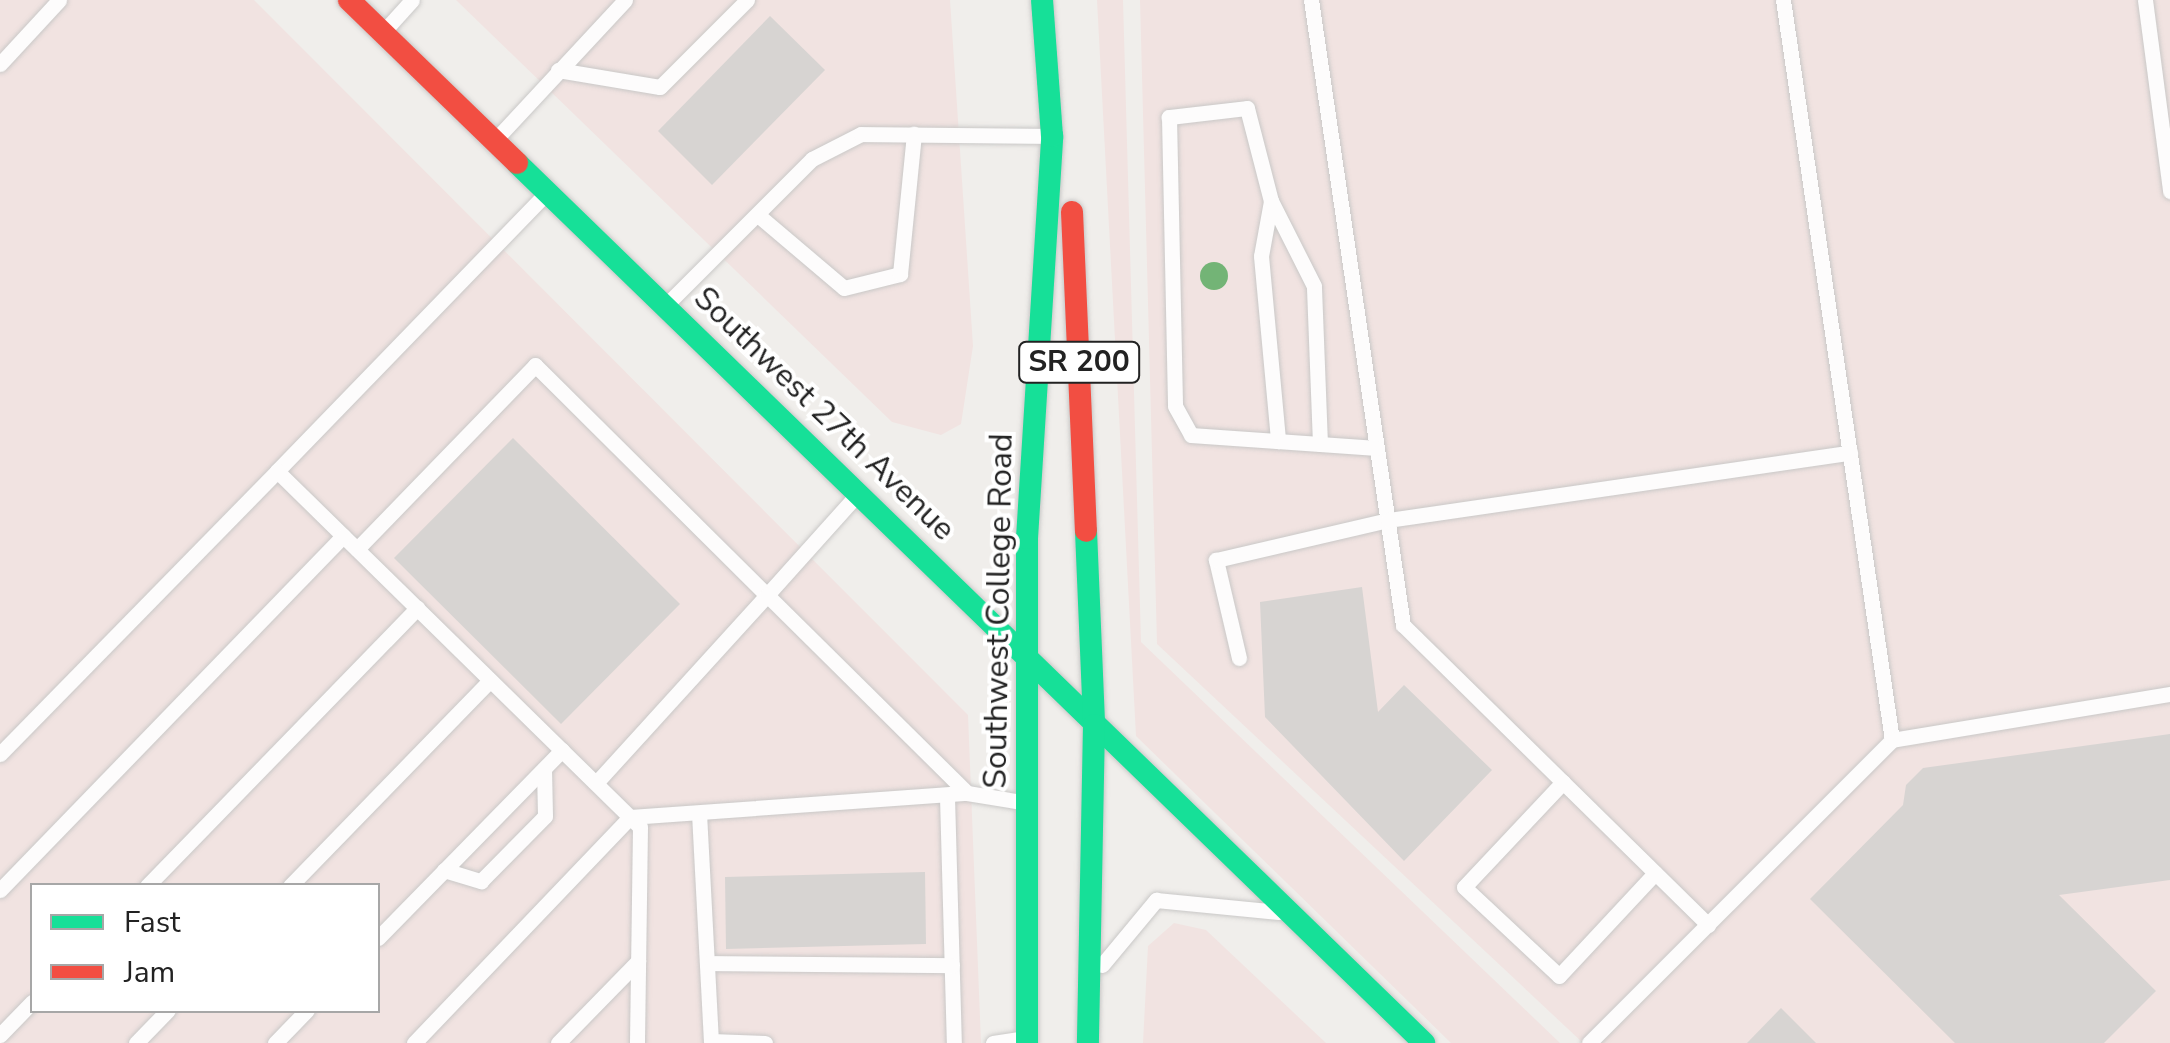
<!DOCTYPE html>
<style>
body{margin:0}
#map{position:relative;width:2170px;height:1043px;overflow:hidden;background:#f0eeeb;font-family:"Nunito Sans",sans-serif}
div>[style]{position:absolute}
.commercial>*{inset:0;background:#f1e3e1}
.building>*{inset:0;background:#d7d4d2}
.roads{filter:drop-shadow(0 0 2px #c9c8c7) drop-shadow(0 0 2px #c9c8c7)}
.lane>*{height:15px;margin:-7.5px;padding:0 7.5px;transform-origin:7.5px;border-radius:7.5px;background:#fdfcfc}
.fast>*{height:22px;margin:-11px;padding:0 11px;transform-origin:11px;border-radius:11px;background:#16e098}
.jam>*{height:22px;margin:-11px;padding:0 11px;transform-origin:11px;border-radius:11px;background:#f24e42}
.trees>*{width:28px;height:28px;margin:-14px;border-radius:50%;background:#73b476}
span{translate:-50% -50%;white-space:nowrap;text-align:center;line-height:1.15;-webkit-text-stroke:8px #fff;paint-order:stroke}
.shield-label span{padding:2px 8px;background:#fff;border:2px solid;border-radius:8px;-webkit-text-stroke-width:0}
.shield-label{font-size:30px;color:#222;font-weight:700}
.street-label{font-size:32px;color:#222}
.legend{position:absolute;left:30px;top:883px;width:350px;height:130px;box-sizing:border-box;background:#fff;border:2px solid #a7a7a7;margin:0;padding:12px 18px;list-style:none;font-size:30px;color:#222}
.legend li{display:flex;align-items:center;gap:20px;height:50px}
.legend b{width:50px;border:2px solid #a7a7a7}
</style>
<div id="map">
<div class="commercial">
<div style="clip-path:polygon(evenodd,0 0,254px 0,968px 715px,981px 1043px,0 1043px,0 0,32px 886px,378px 886px,378px 1010px,32px 1010px,32px 886px)"></div>
<div style="clip-path:polygon(456px 0,950px 0,973px 346px,961px 424px,941px 435px,892px 422px)"></div>
<div style="clip-path:polygon(1097px 0,1123px 0,1141px 642px,1560px 1043px,1451px 1043px,1136px 736px)"></div>
<div style="clip-path:polygon(1140px 0,2170px 0,2170px 1043px,1583px 1043px,1157px 644px)"></div>
<div style="clip-path:polygon(1174px 923px,1206px 930px,1326px 1043px,1143px 1043px,1148px 946px)"></div>
</div>
<div class="building">
<div style="clip-path:polygon(770px 16px,825px 70px,712px 185px,658px 131px)"></div>
<div style="clip-path:polygon(513px 438px,680px 604px,561px 724px,394px 558px)"></div>
<div style="clip-path:polygon(1362px 587px,1378px 712px,1404px 685px,1492px 770px,1404px 861px,1265px 717px,1260px 602px)"></div>
<div style="clip-path:polygon(2170px 734px,2170px 880px,2059px 895px,2156px 991px,2104px 1043px,1955px 1043px,1810px 899px,1903px 805px,1906px 785px,1923px 768px)"></div>
<div style="clip-path:polygon(925px 872px,926px 944px,726px 949px,725px 877px)"></div>
<div style="clip-path:polygon(1781px 1008px,1816px 1043px,1747px 1043px)"></div>
</div>
<div class="roads">
<div class="lane">
<div style="left:1311px;top:0;width:632px;rotate:81.63deg"></div>
<div style="left:1403px;top:625px;width:428px;rotate:44.5deg"></div>
<div style="left:1783px;top:0;width:748px;rotate:81.62deg"></div>
<div style="left:2145px;top:0;width:193px;rotate:82.5deg"></div>
<div style="left:385px;top:30px;width:40px;rotate:-48deg"></div>
<div style="left:0;top:64px;width:87px;rotate:-47.3deg"></div>
<div style="left:558px;top:70px;width:103px;rotate:9.5deg"></div>
<div style="left:660px;top:87px;width:123px;rotate:-45deg"></div>
<div style="left:495px;top:140px;width:191px;rotate:-47.1deg"></div>
<div style="left:1271px;top:201px;width:56px;rotate:100.3deg"></div>
<div style="left:1261px;top:256px;width:186px;rotate:84.7deg"></div>
<div style="left:759px;top:216px;width:111px;rotate:40.3deg"></div>
<div style="left:844px;top:288px;width:58px;rotate:-14deg"></div>
<div style="left:900px;top:274px;width:141px;rotate:-84.3deg"></div>
<div style="left:667px;top:304px;width:205px;rotate:-45deg"></div>
<div style="left:812px;top:159px;width:55px;rotate:-27deg"></div>
<div style="left:861px;top:134px;width:187px;rotate:0.6deg"></div>
<div style="left:1320px;top:444px;width:158px;rotate:-92.2deg"></div>
<div style="left:1314px;top:286px;width:95px;rotate:-116.8deg"></div>
<div style="left:1271px;top:201px;width:96px;rotate:-104.5deg"></div>
<div style="left:1247px;top:108px;width:79px;rotate:173.4deg"></div>
<div style="left:1169px;top:117px;width:289px;rotate:88.8deg"></div>
<div style="left:1175px;top:406px;width:33px;rotate:61deg"></div>
<div style="left:1191px;top:435px;width:186px;rotate:4deg"></div>
<div style="left:277px;top:471px;width:385px;rotate:-45.9deg"></div>
<div style="left:357px;top:549px;width:256px;rotate:-45.9deg"></div>
<div style="left:535px;top:365px;width:327px;rotate:44.8deg"></div>
<div style="left:767px;top:595px;width:132px;rotate:-48.1deg"></div>
<div style="left:1239px;top:658px;width:101px;rotate:-103.2deg"></div>
<div style="left:1216px;top:560px;width:177px;rotate:-13.1deg"></div>
<div style="left:1388px;top:520px;width:467px;rotate:-8.3deg"></div>
<div style="left:0;top:754px;width:396px;rotate:-45.6deg"></div>
<div style="left:277px;top:471px;width:508px;rotate:44.44deg"></div>
<div style="left:640px;top:827px;width:216px;rotate:90.8deg"></div>
<div style="left:1563px;top:782px;width:144px;rotate:133.3deg"></div>
<div style="left:1464px;top:887px;width:130px;rotate:43.1deg"></div>
<div style="left:1559px;top:976px;width:141px;rotate:-47deg"></div>
<div style="left:596px;top:783px;width:254px;rotate:-47.7deg"></div>
<div style="left:767px;top:595px;width:281px;rotate:44.7deg"></div>
<div style="left:947px;top:797px;width:246px;rotate:88.4deg"></div>
<div style="left:699px;top:813px;width:228px;rotate:87deg"></div>
<div style="left:711px;top:1041px;width:54px;rotate:2.1deg"></div>
<div style="left:444px;top:870px;width:39px;rotate:17deg"></div>
<div style="left:481px;top:881px;width:91px;rotate:-45.4deg"></div>
<div style="left:545px;top:816px;width:47px;rotate:-91.2deg"></div>
<div style="left:147px;top:886px;width:388px;rotate:-45.8deg"></div>
<div style="left:290px;top:886px;width:287px;rotate:-45.8deg"></div>
<div style="left:0;top:890px;width:493px;rotate:-45.9deg"></div>
<div style="left:378px;top:938px;width:263px;rotate:-45.6deg"></div>
<div style="left:707px;top:963px;width:245px;rotate:0.5deg"></div>
<div style="left:1102px;top:965px;width:85px;rotate:-50.3deg"></div>
<div style="left:1156px;top:900px;width:123px;rotate:5.6deg"></div>
<div style="left:0;top:1035px;width:46px;rotate:-45.9deg"></div>
<div style="left:136px;top:1043px;width:46px;rotate:-45.9deg"></div>
<div style="left:275px;top:1043px;width:46px;rotate:-45.9deg"></div>
<div style="left:414px;top:1043px;width:313px;rotate:-46.3deg"></div>
<div style="left:630px;top:817px;width:338px;rotate:-4.1deg"></div>
<div style="left:967px;top:793px;width:56px;rotate:9.3deg"></div>
<div style="left:558px;top:1043px;width:115px;rotate:-45.7deg"></div>
<div style="left:993px;top:1043px;width:30px;rotate:-9deg"></div>
<div style="left:1589px;top:1043px;width:429px;rotate:-45deg"></div>
<div style="left:1892px;top:740px;width:282px;rotate:-9.4deg"></div>
</div>
<div class="fast">
<div style="left:517px;top:163px;width:1264px;rotate:44.13deg"></div>
<div style="left:1086px;top:531px;width:194px;rotate:87.6deg"></div>
<div style="left:1094px;top:725px;width:318px;rotate:91.1deg"></div>
<div style="left:1027px;top:1043px;width:505px;rotate:-90deg"></div>
<div style="left:1027px;top:538px;width:403px;rotate:-86.4deg"></div>
<div style="left:1052px;top:136px;width:136px;rotate:-94.2deg"></div>
</div>
<div class="jam">
<div style="left:349px;top:0;width:234px;rotate:44.1deg"></div>
<div style="left:1072px;top:212px;width:319px;rotate:87.5deg"></div>
</div>
</div>
<div class="trees">
<div style="left:1214px;top:276px"></div>
</div>
<div class="shield-label">
<span style="left:1079px;top:362px">SR 200</span>
</div>
<div class="street-label">
<span style="left:824px;top:414px;rotate:44deg">Southwest 27th Avenue</span>
<span style="left:999px;top:611px;rotate:-89deg">Southwest College Road</span>
</div>
<ul class="legend">
<li><b style="height:12px;background:#16e098"></b>Fast</li>
<li><b style="height:12px;background:#f24e42"></b>Jam</li>
</ul>
</div>
